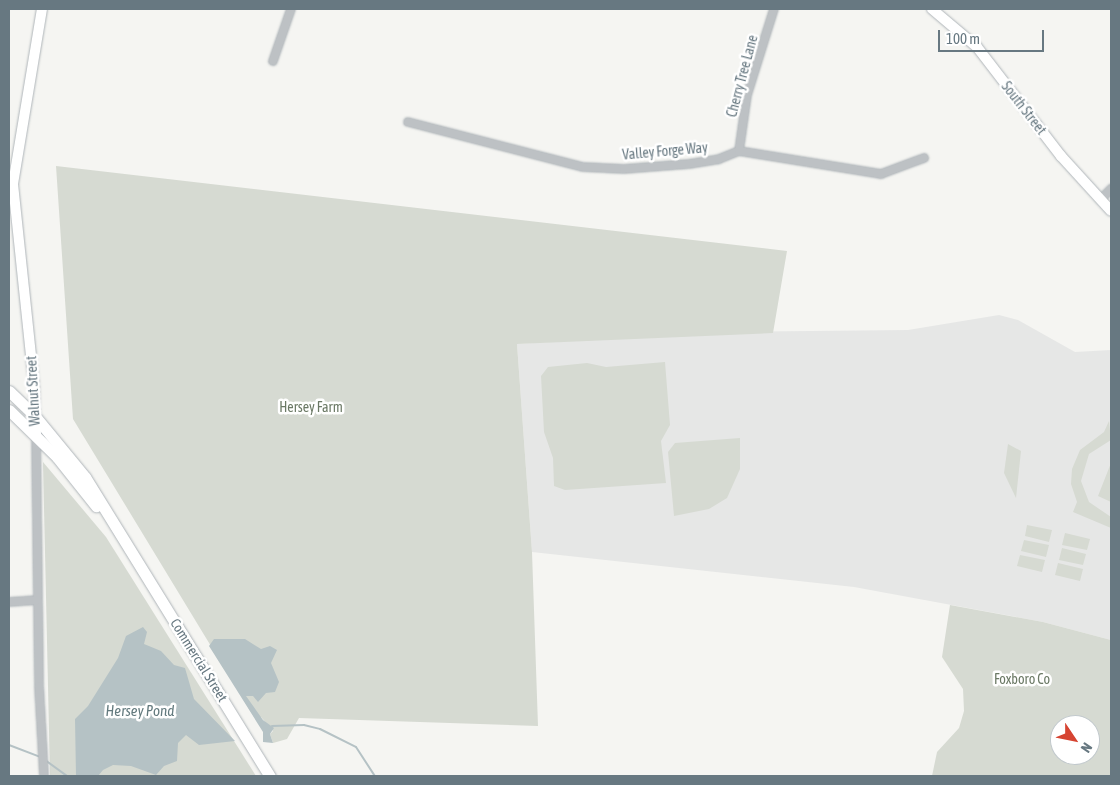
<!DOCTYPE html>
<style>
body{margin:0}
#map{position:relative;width:1120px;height:785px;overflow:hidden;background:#f5f5f2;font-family:"Asap Condensed",sans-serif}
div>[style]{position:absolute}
.built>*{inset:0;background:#e6e7e6}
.green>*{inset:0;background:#d6dad2}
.water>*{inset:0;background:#b5c2c5}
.stream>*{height:2px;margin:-1px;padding:0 1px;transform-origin:1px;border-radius:1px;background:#b5c2c5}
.roads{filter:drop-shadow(0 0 1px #afb5b9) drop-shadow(0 0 1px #afb5b9)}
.street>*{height:8px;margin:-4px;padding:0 4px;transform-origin:4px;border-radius:4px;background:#bdc1c4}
.secondary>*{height:10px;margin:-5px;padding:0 5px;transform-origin:5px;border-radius:5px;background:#fff}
.primary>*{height:11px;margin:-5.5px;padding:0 5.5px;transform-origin:5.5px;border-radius:5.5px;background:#fff}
span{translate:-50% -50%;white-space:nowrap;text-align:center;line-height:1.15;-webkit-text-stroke:5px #fff;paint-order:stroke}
.street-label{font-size:14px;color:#677881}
.park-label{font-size:14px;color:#6b7965}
.water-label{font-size:15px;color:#637a7e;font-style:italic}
.frame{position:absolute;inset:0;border:10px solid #677881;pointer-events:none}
.north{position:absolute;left:1050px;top:715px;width:50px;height:50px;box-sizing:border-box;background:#fff;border:1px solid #c2c9cd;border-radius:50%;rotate:124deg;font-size:14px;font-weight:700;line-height:20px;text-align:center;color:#677881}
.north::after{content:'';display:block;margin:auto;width:18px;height:22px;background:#d64432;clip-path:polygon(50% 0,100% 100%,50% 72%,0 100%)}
.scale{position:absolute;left:938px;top:30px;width:106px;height:22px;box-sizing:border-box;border:2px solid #677881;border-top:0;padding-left:6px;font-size:15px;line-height:18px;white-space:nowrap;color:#677881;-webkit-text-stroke:4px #fff;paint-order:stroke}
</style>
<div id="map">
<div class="built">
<div style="clip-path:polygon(999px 315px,1018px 320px,1075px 352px,1111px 350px,1111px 640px,1043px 622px,854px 587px,532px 552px,517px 344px,719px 332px,908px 330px)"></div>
</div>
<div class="green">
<div style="clip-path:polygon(56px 166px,787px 251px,773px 333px,517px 344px,532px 552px,538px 726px,299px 718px,287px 739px,273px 743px,270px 734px,273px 731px,261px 717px,254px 717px,73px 419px)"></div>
<div style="clip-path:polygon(665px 362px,670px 425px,661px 441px,666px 483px,565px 490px,554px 486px,553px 458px,544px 432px,541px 376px,548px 367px,587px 363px,606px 367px)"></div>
<div style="clip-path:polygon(1109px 421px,1111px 440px,1089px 454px,1081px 481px,1089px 502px,1111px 517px,1111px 528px,1073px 512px,1077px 502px,1071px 484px,1072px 469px,1080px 450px,1104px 432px)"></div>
<div style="clip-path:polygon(740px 438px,740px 469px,727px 498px,709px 509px,674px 516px,668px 452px,675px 443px)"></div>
<div style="clip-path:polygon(1008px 444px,1021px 451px,1016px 498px,1004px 473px)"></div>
<div style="clip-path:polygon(43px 462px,106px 537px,256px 776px,50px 776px)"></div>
<div style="clip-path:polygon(1111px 463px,1111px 502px,1098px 496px)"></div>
<div style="clip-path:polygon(1027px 525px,1052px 530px,1049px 542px,1025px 536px)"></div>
<div style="clip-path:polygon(1065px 533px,1090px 539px,1087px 550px,1062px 545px)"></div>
<div style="clip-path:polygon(1024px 540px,1049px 545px,1046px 557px,1021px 551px)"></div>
<div style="clip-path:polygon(1062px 548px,1086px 554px,1083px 565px,1059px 560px)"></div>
<div style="clip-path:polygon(1020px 555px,1045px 560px,1042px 572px,1017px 566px)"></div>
<div style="clip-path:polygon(1058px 563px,1083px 569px,1080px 581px,1055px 575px)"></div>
<div style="clip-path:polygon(evenodd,950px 605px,1043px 622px,1111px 640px,1111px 776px,932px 776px,937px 752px,959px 728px,964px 711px,963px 689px,942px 657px,950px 605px,1060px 725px,1090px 725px,1090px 755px,1060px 755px,1060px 725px)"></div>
</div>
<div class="water">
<div style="clip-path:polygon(143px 627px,147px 632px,144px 644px,161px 651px,174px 665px,185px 668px,194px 699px,235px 741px,199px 745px,186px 735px,178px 743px,177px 761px,164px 766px,156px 775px,131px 766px,113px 765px,103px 770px,98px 776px,76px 776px,75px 719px,88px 706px,118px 658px,126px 636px)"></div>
<div style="clip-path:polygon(214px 639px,245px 639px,261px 649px,270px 646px,277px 650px,271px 663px,279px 682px,275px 692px,266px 693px,258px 702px,253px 696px,246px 696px,263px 720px,274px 728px,270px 734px,273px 743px,263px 742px,263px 732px,209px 646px)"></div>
</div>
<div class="stream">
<div style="left:272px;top:726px;width:32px;rotate:-2deg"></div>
<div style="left:304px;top:725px;width:16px;rotate:14deg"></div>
<div style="left:320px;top:729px;width:40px;rotate:26.6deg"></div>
<div style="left:356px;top:747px;width:35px;rotate:57deg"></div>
<div style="left:9px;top:745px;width:34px;rotate:21deg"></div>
<div style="left:45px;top:760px;width:27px;rotate:36deg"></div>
</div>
<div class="roads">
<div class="street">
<div style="left:273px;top:61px;width:55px;rotate:-70.9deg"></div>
<div style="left:408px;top:122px;width:181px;rotate:14.4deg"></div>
<div style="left:583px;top:167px;width:41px;rotate:2.8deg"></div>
<div style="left:624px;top:169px;width:65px;rotate:-4.4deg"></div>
<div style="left:689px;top:164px;width:30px;rotate:-9deg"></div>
<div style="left:719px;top:159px;width:22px;rotate:-22deg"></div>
<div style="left:739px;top:151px;width:144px;rotate:9.2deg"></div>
<div style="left:881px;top:174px;width:46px;rotate:-20.4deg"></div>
<div style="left:739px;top:151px;width:57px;rotate:-81.9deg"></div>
<div style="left:747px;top:95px;width:90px;rotate:-72.6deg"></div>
<div style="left:1100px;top:200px;width:16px;rotate:-45deg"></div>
<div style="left:36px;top:436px;width:250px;rotate:89.3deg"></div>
<div style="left:39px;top:686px;width:90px;rotate:86.8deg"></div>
<div style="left:9px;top:602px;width:29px;rotate:-4deg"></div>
</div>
<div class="secondary">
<div style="left:932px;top:9px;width:59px;rotate:40.2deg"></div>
<div style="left:977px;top:47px;width:138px;rotate:52.4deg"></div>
<div style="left:1061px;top:156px;width:74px;rotate:47.7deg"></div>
<div style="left:36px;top:434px;width:50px;rotate:-92.3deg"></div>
<div style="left:34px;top:384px;width:201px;rotate:-96deg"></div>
<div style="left:13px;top:184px;width:177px;rotate:-80.6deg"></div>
</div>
<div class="primary">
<div style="left:9px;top:391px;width:35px;rotate:44deg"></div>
<div style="left:34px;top:415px;width:80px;rotate:50.6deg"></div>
<div style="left:85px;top:477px;width:352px;rotate:58.3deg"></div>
<div style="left:9px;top:410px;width:67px;rotate:44.4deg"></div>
<div style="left:57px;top:457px;width:63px;rotate:51.5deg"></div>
</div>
</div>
<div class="street-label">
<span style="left:742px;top:76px;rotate:-75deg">Cherry Tree Lane</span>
<span style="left:1024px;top:108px;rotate:52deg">South Street</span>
<span style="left:665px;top:151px;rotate:-5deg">Valley Forge Way</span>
<span style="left:33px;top:391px;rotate:-93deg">Walnut Street</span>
<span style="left:199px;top:660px;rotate:58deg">Commercial Street</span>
</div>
<div class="park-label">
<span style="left:311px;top:407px">Hersey Farm</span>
<span style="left:1022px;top:679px">Foxboro Co</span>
</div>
<div class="water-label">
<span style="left:140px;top:711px">Hersey Pond</span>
</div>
<div class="frame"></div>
<div class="north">N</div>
<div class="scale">100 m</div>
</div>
